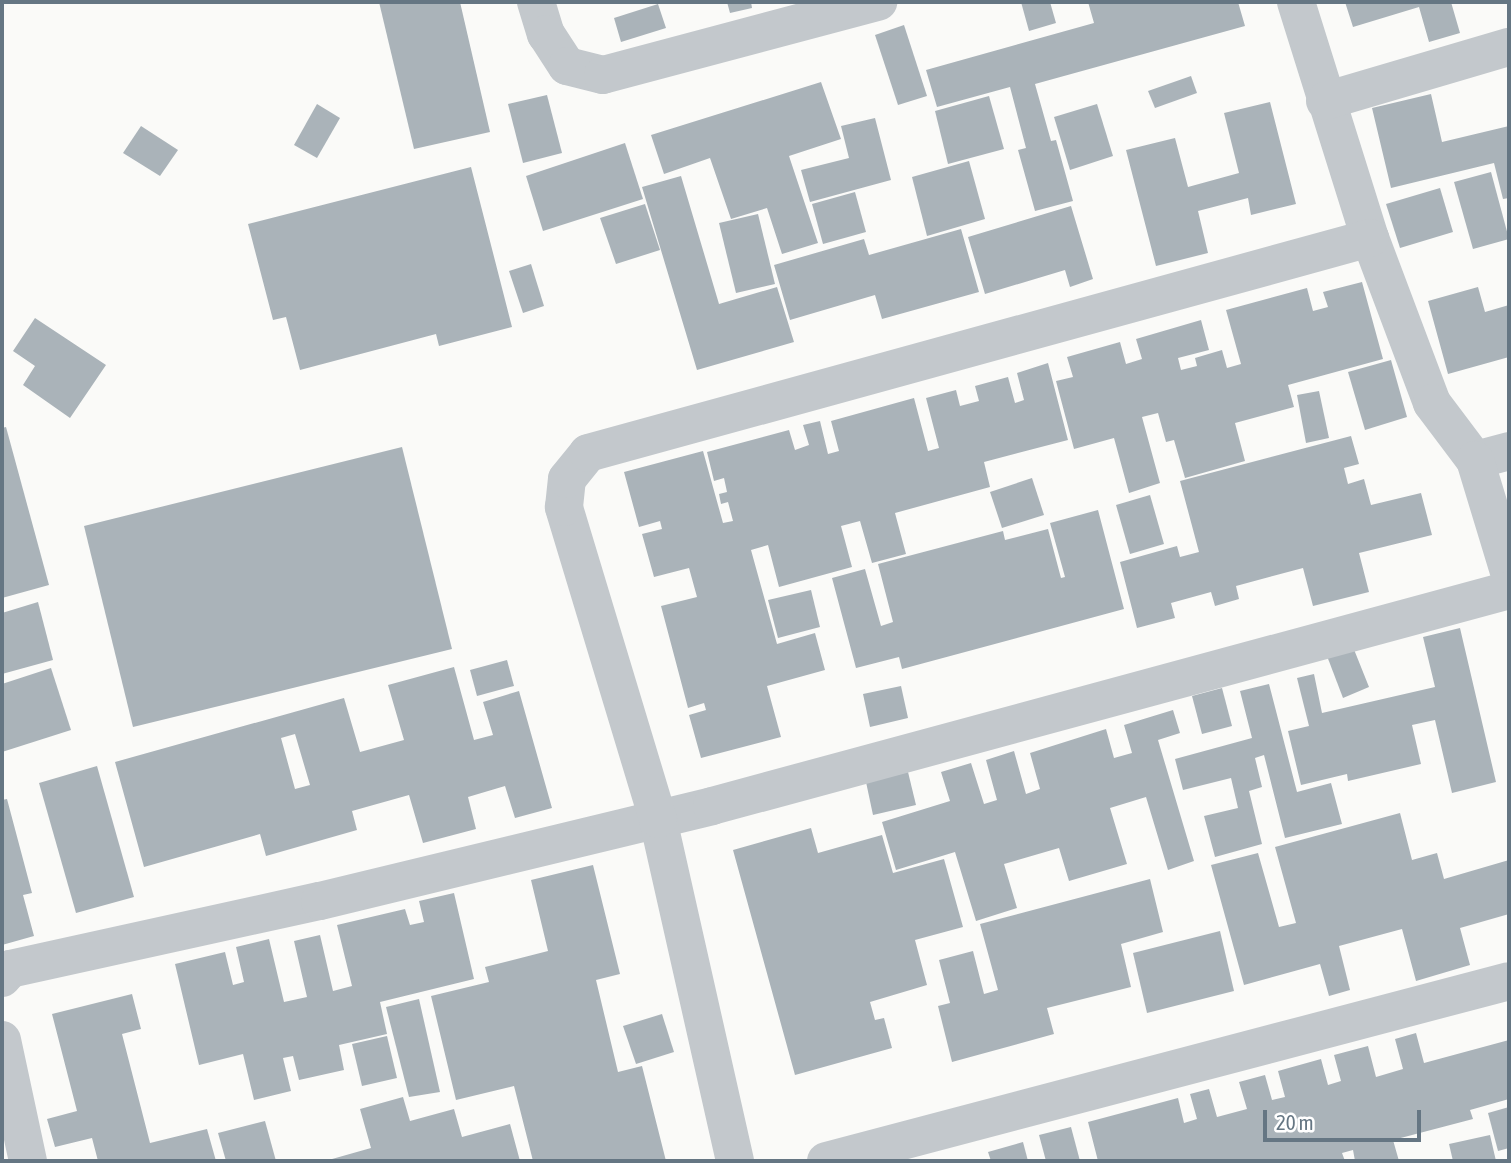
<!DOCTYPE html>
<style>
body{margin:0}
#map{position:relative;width:1511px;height:1163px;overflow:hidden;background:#fafaf8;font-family:"Asap Condensed",sans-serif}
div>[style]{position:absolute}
.building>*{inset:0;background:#aab3b9}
.street>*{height:38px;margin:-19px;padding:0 19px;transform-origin:19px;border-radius:19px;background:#c3c8cc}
span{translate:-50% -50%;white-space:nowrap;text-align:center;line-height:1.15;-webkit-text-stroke:7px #fff;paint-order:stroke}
.frame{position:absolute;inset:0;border:4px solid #657683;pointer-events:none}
.scale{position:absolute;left:1263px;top:1110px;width:158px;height:32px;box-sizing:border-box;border:4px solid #657683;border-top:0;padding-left:9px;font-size:21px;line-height:24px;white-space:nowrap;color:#657683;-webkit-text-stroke:5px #fff;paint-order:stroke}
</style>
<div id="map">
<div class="building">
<div style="clip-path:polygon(379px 2px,460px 2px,490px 132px,414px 149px)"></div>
<div style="clip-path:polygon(727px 2px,751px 2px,752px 8px,730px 13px)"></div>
<div style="clip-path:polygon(1021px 2px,1050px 2px,1056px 23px,1029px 31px)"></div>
<div style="clip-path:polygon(1088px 2px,1238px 2px,1245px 26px,1035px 84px,1051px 141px,1056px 140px,1073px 201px,1035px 211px,1018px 150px,1026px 148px,1010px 87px,937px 107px,926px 70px,1094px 23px)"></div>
<div style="clip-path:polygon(1345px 2px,1451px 2px,1460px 33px,1429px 42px,1419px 7px,1353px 27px)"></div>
<div style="clip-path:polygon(658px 4px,666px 28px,621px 42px,614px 18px)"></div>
<div style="clip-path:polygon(904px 25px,927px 96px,898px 105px,875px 35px)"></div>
<div style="clip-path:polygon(1191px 76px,1197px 93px,1155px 108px,1148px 91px)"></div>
<div style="clip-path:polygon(821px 82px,841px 139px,789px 156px,818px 243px,782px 254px,767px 208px,731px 219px,710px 158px,664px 174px,651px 135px)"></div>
<div style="clip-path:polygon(1431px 94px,1442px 142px,1509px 126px,1509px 198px,1503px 199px,1494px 163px,1391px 188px,1372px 108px)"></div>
<div style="clip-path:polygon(547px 95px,562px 153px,523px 163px,508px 104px)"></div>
<div style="clip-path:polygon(989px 96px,1004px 149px,948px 164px,935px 111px)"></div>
<div style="clip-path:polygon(1270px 102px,1296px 204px,1251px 215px,1248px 198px,1198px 211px,1208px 253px,1156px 266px,1126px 150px,1175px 138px,1188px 187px,1239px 173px,1224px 113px)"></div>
<div style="clip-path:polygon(317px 104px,340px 118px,317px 158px,294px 145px)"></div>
<div style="clip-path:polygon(1097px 104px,1113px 156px,1070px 170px,1054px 117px)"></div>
<div style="clip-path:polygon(875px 118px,891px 180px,810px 202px,801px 170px,849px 158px,841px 126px)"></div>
<div style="clip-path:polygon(141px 126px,178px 150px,160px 176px,123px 153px)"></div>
<div style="clip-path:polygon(625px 143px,643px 199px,543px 231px,526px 176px)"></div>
<div style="clip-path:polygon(969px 161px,985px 219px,927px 236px,912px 177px)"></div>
<div style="clip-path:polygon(471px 167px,512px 327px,439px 346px,436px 334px,300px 370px,286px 317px,273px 320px,248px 224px)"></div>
<div style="clip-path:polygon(1491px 172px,1509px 239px,1473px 249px,1454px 182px)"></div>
<div style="clip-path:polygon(681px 176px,719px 304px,777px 287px,794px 342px,697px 370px,642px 187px)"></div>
<div style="clip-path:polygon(1440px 188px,1453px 232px,1400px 248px,1386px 204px)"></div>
<div style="clip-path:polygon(855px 192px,866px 232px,823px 244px,812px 204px)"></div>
<div style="clip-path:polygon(645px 204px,660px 250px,616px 264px,600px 218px)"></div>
<div style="clip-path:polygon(1071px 206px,1093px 279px,1070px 287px,1065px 270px,985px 294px,968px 237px)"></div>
<div style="clip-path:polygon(758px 214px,775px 284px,736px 293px,719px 223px)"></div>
<div style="clip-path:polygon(961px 229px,979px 292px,882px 319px,875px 295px,790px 320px,774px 265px,864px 239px,869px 255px)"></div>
<div style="clip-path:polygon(531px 264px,544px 306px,523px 313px,509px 271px)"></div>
<div style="clip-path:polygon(1362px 282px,1383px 359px,1288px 385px,1294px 407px,1235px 423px,1245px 461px,1185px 478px,1174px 440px,1166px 442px,1158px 413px,1142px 417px,1160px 483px,1129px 493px,1114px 438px,1074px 449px,1056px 381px,1073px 377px,1067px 357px,1120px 342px,1126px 364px,1142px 359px,1136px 339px,1201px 320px,1209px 350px,1178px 358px,1181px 370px,1197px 366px,1195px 358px,1222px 350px,1227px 368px,1241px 364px,1226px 310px,1307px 288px,1313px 311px,1328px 307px,1323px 292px)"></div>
<div style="clip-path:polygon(1478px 287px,1485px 312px,1509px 305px,1509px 357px,1448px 374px,1428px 301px)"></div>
<div style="clip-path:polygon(35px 318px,106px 365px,70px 418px,23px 385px,35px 366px,13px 351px)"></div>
<div style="clip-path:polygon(1391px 360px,1407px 417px,1365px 430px,1348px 372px)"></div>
<div style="clip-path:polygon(1048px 363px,1068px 440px,984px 462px,990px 487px,895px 513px,906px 554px,872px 563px,860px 521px,841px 526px,852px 567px,779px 587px,768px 545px,751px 550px,777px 644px,815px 633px,825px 670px,767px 686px,781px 737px,701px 758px,689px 715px,706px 710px,704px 703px,688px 708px,661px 606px,697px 597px,689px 568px,654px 577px,642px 534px,662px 529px,660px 521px,639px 527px,624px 472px,703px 451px,723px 523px,733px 521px,728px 502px,721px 504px,719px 494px,727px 492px,724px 478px,714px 481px,707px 452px,789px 430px,795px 450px,809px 445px,803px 425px,820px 421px,828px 454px,839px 451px,831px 421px,914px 398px,928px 451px,939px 448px,926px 398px,956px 390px,960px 406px,979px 401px,975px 386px,1008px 377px,1015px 403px,1024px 400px,1017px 373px)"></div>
<div style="clip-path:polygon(1319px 391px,1329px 438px,1306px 443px,1297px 395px)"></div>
<div style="clip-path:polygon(6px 427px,49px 585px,2px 598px,2px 428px)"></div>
<div style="clip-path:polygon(1351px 436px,1359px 464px,1344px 468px,1348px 484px,1364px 479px,1371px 505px,1421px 493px,1432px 535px,1359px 553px,1369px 592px,1313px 606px,1303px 568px,1236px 586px,1239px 599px,1215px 606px,1211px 592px,1171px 603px,1175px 618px,1137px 628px,1120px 562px,1177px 546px,1180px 557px,1199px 552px,1180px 481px)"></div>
<div style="clip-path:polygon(402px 447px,452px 649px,133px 727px,84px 526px)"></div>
<div style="clip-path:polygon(1032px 478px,1044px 515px,1002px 528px,990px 492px)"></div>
<div style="clip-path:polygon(1150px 495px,1164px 544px,1130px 554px,1116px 505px)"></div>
<div style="clip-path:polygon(1098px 510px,1124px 609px,902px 669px,899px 657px,856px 668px,832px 578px,865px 569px,881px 626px,893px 622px,878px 564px,1003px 531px,1005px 540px,1048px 529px,1061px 578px,1065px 577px,1050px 523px)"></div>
<div style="clip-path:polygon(811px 590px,820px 627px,778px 638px,768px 600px)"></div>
<div style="clip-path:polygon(38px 602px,53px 660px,2px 674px,2px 613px)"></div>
<div style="clip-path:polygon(1460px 628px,1496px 782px,1452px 793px,1435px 720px,1412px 725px,1421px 764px,1348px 781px,1347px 774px,1301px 785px,1288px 731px,1309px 726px,1297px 678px,1314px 674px,1322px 713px,1435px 687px,1423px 637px)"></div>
<div style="clip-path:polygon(1353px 647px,1369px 687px,1343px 698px,1327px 656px)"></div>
<div style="clip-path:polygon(507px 660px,514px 686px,477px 696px,470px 670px)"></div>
<div style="clip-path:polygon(evenodd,454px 667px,474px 740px,493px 735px,483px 702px,519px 691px,552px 808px,515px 818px,505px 786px,468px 797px,476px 829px,423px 843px,409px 795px,352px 811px,357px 830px,266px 856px,260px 834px,144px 867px,115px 762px,344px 698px,360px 752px,404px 740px,388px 685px,454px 667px,295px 734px,310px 785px,295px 789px,281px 738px,295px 734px)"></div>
<div style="clip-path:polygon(51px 668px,71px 730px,2px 752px,2px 684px)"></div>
<div style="clip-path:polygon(1269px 684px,1297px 792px,1331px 783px,1342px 824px,1285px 838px,1264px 755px,1255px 758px,1262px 787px,1249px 791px,1262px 844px,1215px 857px,1204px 816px,1238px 808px,1231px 778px,1183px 790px,1175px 759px,1252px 738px,1240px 691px)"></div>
<div style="clip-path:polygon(901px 686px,908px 718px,870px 727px,863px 694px)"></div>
<div style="clip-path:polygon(1222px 688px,1232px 726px,1202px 734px,1192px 696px)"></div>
<div style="clip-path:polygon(1173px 710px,1180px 733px,1158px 740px,1194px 861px,1168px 870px,1146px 797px,1110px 808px,1127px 864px,1069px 881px,1059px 848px,1004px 864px,1017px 908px,976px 921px,955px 852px,896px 870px,882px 822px,950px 801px,941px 772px,971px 763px,984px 804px,997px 800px,986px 760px,1014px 751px,1026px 794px,1040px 789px,1030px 753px,1106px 729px,1114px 758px,1132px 753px,1124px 725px)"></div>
<div style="clip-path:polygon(97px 766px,134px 897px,76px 913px,39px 783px)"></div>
<div style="clip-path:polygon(908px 772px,916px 805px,873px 815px,866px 782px)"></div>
<div style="clip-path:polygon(7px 799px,32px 893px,23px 895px,34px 936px,2px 945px,2px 800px)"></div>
<div style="clip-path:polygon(1400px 813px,1412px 860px,1437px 853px,1444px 879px,1509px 860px,1509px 914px,1460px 928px,1470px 965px,1416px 981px,1402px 929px,1339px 946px,1350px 990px,1329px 996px,1320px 964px,1244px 985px,1211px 865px,1258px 853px,1279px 927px,1296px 923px,1275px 847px)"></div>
<div style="clip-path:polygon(811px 828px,818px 853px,882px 835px,893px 873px,944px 859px,963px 927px,915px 940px,927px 985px,870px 1002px,875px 1020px,884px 1018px,892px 1048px,795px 1075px,733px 850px)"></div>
<div style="clip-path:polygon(593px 865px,620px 974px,596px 980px,618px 1072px,642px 1066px,666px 1161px,533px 1161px,514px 1086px,456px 1100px,431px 996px,489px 982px,485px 967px,548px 951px,531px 880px)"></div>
<div style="clip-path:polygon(1150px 879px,1163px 932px,1121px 944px,1131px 987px,1047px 1008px,1054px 1034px,952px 1062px,938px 1006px,950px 1003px,939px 960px,973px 951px,984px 994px,998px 990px,980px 924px)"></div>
<div style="clip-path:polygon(454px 893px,474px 979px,380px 1002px,387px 1034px,339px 1045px,344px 1070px,299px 1080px,293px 1056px,283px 1058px,291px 1091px,254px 1100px,243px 1054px,199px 1065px,175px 964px,225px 952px,233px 985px,244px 982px,236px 947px,269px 939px,284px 1002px,307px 997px,294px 941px,320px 935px,333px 991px,352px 986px,337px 925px,405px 909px,410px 925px,424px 922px,419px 901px)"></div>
<div style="clip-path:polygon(1220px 931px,1234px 991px,1147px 1013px,1133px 953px)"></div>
<div style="clip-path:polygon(132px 994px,141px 1029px,122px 1034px,150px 1143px,207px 1129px,216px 1161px,98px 1161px,92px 1138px,55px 1147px,47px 1119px,77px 1111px,52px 1014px)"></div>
<div style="clip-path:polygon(419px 999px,440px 1092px,409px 1097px,386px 1007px)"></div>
<div style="clip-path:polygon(662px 1014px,674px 1052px,636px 1064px,623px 1026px)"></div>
<div style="clip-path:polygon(1416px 1033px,1424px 1063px,1509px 1040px,1509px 1099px,1470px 1110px,1473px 1119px,1393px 1140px,1399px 1161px,1355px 1161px,1353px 1150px,1342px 1153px,1345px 1161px,1098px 1161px,1088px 1122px,1178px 1098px,1184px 1123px,1197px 1119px,1190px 1094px,1209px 1089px,1217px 1117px,1247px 1109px,1239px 1082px,1265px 1075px,1272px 1100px,1285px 1097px,1278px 1071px,1321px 1059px,1328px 1085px,1341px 1081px,1334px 1055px,1368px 1046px,1376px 1077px,1403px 1069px,1395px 1039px)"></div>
<div style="clip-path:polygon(387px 1036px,397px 1078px,362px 1086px,352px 1044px)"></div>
<div style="clip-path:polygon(403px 1097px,410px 1121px,454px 1109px,462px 1137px,510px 1124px,520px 1161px,325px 1161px,371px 1148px,360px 1109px)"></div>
<div style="clip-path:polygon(1509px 1107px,1509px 1148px,1498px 1151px,1488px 1113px)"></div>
<div style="clip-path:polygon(265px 1121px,276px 1161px,226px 1161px,218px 1133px)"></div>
<div style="clip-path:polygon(1071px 1127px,1080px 1161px,1046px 1161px,1039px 1135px)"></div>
<div style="clip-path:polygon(1490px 1135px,1496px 1161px,1453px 1161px,1449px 1144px)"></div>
<div style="clip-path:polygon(1023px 1142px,1028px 1161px,991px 1161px,988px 1152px)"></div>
</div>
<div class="street">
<div style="left:536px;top:2px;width:34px;rotate:73deg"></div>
<div style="left:546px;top:34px;width:38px;rotate:57deg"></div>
<div style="left:567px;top:66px;width:37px;rotate:14deg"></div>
<div style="left:603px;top:75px;width:285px;rotate:-14.9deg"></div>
<div style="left:1296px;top:2px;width:247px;rotate:72.6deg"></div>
<div style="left:1370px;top:238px;width:176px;rotate:69.4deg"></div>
<div style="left:1432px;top:403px;width:71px;rotate:53deg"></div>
<div style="left:1325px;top:101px;width:192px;rotate:-16.4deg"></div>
<div style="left:1509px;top:451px;width:35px;rotate:165deg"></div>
<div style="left:1475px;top:460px;width:117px;rotate:73.1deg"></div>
<div style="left:2px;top:978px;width:12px;rotate:-48deg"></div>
<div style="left:10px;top:969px;width:317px;rotate:-12.4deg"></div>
<div style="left:320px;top:901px;width:403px;rotate:-13.6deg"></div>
<div style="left:712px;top:806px;width:826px;rotate:-15.16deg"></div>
<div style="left:2px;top:1040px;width:124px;rotate:77.9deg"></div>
<div style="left:735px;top:1161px;width:351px;rotate:-102.7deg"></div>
<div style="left:658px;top:819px;width:326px;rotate:-106.8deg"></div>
<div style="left:564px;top:507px;width:28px;rotate:-84deg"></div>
<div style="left:567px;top:479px;width:33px;rotate:-51deg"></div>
<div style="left:588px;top:453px;width:811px;rotate:-15.37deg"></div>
<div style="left:826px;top:1161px;width:706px;rotate:-14.76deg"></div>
</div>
<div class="frame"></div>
<div class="scale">20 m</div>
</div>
